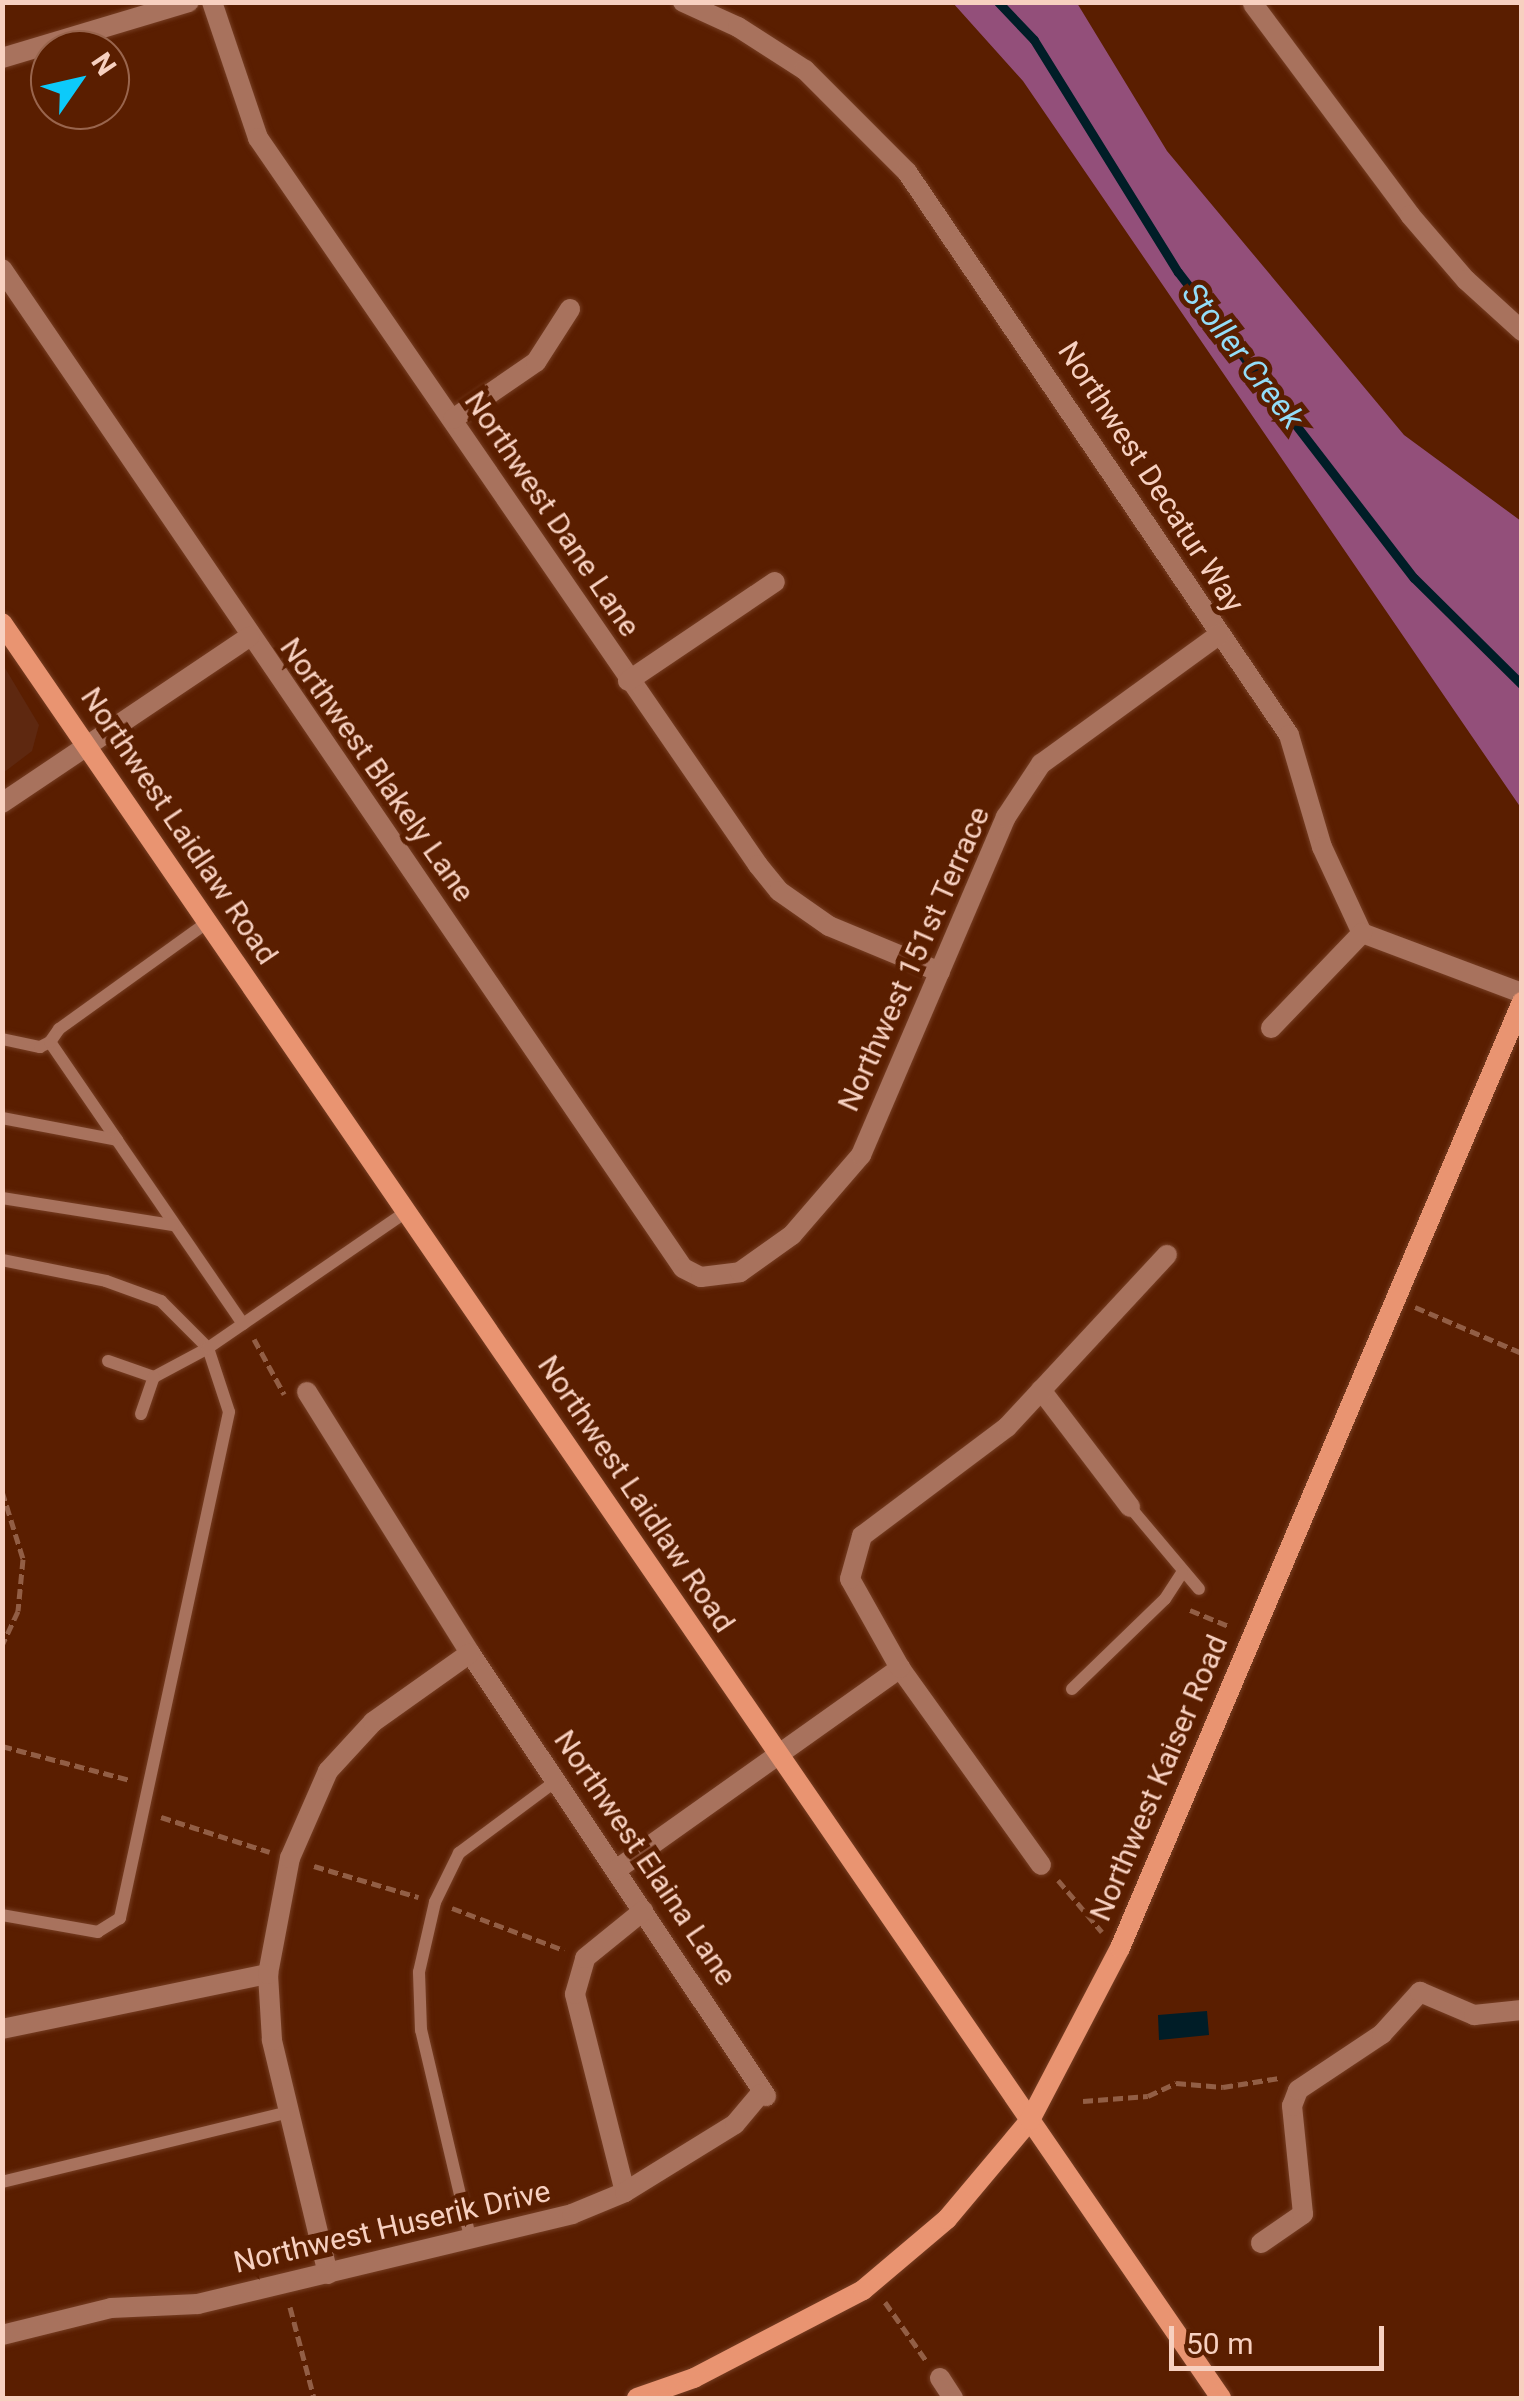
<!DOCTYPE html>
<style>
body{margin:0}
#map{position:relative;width:1524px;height:2401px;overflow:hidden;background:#5a1e00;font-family:Roboto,sans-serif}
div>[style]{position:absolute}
.built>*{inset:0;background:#5e2810}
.forest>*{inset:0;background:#934f7a}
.water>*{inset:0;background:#001d27}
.stream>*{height:9px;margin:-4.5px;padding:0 4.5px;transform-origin:4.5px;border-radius:4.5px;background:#001d27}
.path>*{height:5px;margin-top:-2.5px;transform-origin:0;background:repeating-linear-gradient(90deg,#925e45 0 10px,transparent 0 15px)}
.roads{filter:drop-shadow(0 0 2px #763e23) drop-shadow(0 0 2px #763e23)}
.lane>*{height:12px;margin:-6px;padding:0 6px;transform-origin:6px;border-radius:6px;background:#a8725d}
.street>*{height:20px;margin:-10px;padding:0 10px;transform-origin:10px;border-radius:10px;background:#a8725d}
.secondary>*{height:20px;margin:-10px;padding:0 10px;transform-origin:10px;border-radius:10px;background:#e99471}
span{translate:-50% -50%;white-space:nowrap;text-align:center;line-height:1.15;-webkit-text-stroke:10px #5a1e00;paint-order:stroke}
.street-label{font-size:30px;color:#f7d0c0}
.water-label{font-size:32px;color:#93ddf8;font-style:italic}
.frame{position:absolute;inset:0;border:5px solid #f7d0c0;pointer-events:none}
.north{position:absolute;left:30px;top:30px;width:100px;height:100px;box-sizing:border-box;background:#5a1e00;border:2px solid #99654d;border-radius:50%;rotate:56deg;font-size:28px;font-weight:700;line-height:40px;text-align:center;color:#f7d0c0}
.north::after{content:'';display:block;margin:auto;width:35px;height:45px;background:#0ccafa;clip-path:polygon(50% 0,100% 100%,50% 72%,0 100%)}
.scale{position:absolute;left:1169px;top:2326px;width:215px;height:45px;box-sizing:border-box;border:5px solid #f7d0c0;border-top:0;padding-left:12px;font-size:30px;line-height:35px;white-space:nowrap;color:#f7d0c0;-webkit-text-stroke:8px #5a1e00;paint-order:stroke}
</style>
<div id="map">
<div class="built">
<div style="clip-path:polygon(2px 663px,39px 725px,32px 751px,3px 773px)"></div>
</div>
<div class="forest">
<div style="clip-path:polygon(953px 3px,1077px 3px,1167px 151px,1404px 435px,1521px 521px,1521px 808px,1023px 81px)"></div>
</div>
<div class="water">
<div style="clip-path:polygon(1207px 2011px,1209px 2035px,1159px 2040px,1158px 2015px)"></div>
</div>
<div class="stream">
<div style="left:998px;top:2px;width:52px;rotate:46.5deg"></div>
<div style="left:1034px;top:40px;width:273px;rotate:58.2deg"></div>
<div style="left:1178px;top:272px;width:386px;rotate:52.4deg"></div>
<div style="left:1414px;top:578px;width:152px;rotate:44.7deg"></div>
</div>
<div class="path">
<div style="left:1415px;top:1307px;width:116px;rotate:23.3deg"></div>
<div style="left:254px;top:1339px;width:63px;rotate:61.4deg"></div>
<div style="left:2px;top:1491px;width:71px;rotate:72.8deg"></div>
<div style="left:23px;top:1559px;width:52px;rotate:95.5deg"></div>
<div style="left:18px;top:1611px;width:38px;rotate:115deg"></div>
<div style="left:1190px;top:1610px;width:44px;rotate:22.5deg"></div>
<div style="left:2px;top:1746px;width:132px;rotate:14.9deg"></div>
<div style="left:161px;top:1817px;width:114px;rotate:17.8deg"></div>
<div style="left:314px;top:1866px;width:109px;rotate:16.6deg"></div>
<div style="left:1058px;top:1880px;width:68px;rotate:49.8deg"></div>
<div style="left:452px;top:1908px;width:120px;rotate:20.6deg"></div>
<div style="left:1083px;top:2101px;width:65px;rotate:-4.4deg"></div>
<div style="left:1148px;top:2096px;width:31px;rotate:-25deg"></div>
<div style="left:1176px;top:2083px;width:47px;rotate:4.9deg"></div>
<div style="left:1223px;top:2087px;width:57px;rotate:-9.1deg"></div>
<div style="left:885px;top:2302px;width:73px;rotate:55deg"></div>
<div style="left:290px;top:2307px;width:94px;rotate:75.2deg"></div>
</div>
<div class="roads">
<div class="lane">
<div style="left:2px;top:1039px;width:39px;rotate:12deg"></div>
<div style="left:40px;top:1047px;width:11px;rotate:-27deg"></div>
<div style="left:50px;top:1042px;width:119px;rotate:55.6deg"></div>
<div style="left:50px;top:1042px;width:16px;rotate:-55deg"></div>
<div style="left:59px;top:1029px;width:183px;rotate:-35.7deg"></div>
<div style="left:2px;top:1118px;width:117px;rotate:10.8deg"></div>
<div style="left:117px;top:1140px;width:223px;rotate:55.6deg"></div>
<div style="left:2px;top:1198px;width:173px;rotate:9deg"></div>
<div style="left:2px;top:1260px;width:106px;rotate:11.4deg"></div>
<div style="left:106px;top:1281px;width:59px;rotate:20deg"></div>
<div style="left:161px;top:1301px;width:66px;rotate:45deg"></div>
<div style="left:208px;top:1348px;width:67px;rotate:71.8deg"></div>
<div style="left:229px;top:1412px;width:518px;rotate:102.16deg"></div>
<div style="left:120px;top:1918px;width:26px;rotate:148deg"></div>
<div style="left:98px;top:1932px;width:97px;rotate:-170deg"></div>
<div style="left:108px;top:1361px;width:49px;rotate:19.2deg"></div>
<div style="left:154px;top:1377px;width:61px;rotate:-28.2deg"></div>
<div style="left:208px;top:1348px;width:242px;rotate:-34.5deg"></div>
<div style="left:141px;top:1414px;width:39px;rotate:-71deg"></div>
<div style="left:1130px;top:1507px;width:107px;rotate:49.9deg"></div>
<div style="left:1072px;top:1689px;width:129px;rotate:-44.1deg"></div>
<div style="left:1165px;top:1599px;width:31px;rotate:-57deg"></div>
<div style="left:2px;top:2182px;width:291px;rotate:-13.7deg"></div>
<div style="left:471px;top:2241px;width:217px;rotate:-103.3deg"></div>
<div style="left:421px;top:2030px;width:58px;rotate:-92deg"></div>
<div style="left:419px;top:1972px;width:72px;rotate:-77.1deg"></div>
<div style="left:435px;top:1902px;width:55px;rotate:-63.9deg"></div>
<div style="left:459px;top:1853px;width:121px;rotate:-36.6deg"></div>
</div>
<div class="street">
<div style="left:212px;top:2px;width:144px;rotate:71.3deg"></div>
<div style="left:258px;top:138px;width:882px;rotate:55.48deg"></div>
<div style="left:758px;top:865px;width:33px;rotate:51deg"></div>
<div style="left:779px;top:891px;width:61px;rotate:35deg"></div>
<div style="left:829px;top:926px;width:120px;rotate:22.5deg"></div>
<div style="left:683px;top:2px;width:60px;rotate:24.4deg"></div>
<div style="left:738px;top:27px;width:80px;rotate:32.7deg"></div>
<div style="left:805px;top:70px;width:144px;rotate:45deg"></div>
<div style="left:907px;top:172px;width:680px;rotate:55.84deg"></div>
<div style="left:1289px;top:735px;width:117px;rotate:73.6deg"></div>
<div style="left:1322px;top:847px;width:95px;rotate:65.1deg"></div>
<div style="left:1362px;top:933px;width:171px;rotate:20.6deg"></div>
<div style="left:1253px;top:4px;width:263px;rotate:53.3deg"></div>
<div style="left:1410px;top:215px;width:86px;rotate:49.3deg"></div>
<div style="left:1466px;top:280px;width:76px;rotate:42.3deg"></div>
<div style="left:2px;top:58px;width:195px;rotate:-16.7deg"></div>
<div style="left:2px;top:269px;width:1209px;rotate:55.72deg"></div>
<div style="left:683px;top:1268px;width:20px;rotate:27deg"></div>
<div style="left:701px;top:1277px;width:39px;rotate:-7deg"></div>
<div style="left:740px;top:1272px;width:64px;rotate:-35.4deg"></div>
<div style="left:792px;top:1235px;width:106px;rotate:-49.2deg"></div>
<div style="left:861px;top:1155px;width:368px;rotate:-66.8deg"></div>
<div style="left:1006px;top:817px;width:64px;rotate:-56.6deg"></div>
<div style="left:1041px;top:764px;width:221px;rotate:-36deg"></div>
<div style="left:453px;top:419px;width:101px;rotate:-34.5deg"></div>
<div style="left:536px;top:362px;width:63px;rotate:-57.3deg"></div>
<div style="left:628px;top:681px;width:177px;rotate:-34deg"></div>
<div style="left:2px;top:803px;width:298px;rotate:-33.9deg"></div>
<div style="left:1271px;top:1028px;width:132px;rotate:-46.2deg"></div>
<div style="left:1041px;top:1390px;width:147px;rotate:52.7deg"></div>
<div style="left:307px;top:1392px;width:308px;rotate:58deg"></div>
<div style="left:470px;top:1653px;width:533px;rotate:56.25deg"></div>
<div style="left:900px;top:1668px;width:242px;rotate:54.4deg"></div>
<div style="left:616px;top:1870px;width:349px;rotate:-35.4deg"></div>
<div style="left:900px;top:1668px;width:102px;rotate:-119.3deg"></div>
<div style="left:850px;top:1579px;width:45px;rotate:-74.4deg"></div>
<div style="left:862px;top:1536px;width:181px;rotate:-36.9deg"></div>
<div style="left:1007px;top:1427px;width:235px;rotate:-47.1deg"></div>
<div style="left:2px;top:2029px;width:272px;rotate:-11.7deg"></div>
<div style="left:625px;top:2192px;width:204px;rotate:-104.2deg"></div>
<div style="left:575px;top:1994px;width:37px;rotate:-74deg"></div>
<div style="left:585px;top:1958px;width:75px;rotate:-39deg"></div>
<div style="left:1261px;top:2243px;width:51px;rotate:-34.6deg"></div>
<div style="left:1303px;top:2214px;width:109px;rotate:-95.8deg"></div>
<div style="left:1292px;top:2106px;width:17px;rotate:-69deg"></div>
<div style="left:1298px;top:2090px;width:101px;rotate:-33.7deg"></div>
<div style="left:1382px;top:2034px;width:57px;rotate:-47.9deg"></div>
<div style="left:1420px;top:1992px;width:59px;rotate:23.1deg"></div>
<div style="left:1474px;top:2015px;width:48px;rotate:-5.9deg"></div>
<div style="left:328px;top:2274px;width:241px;rotate:-103.5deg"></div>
<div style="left:272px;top:2040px;width:66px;rotate:-93.5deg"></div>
<div style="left:268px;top:1974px;width:118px;rotate:-79.3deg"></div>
<div style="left:290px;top:1858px;width:95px;rotate:-66.4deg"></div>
<div style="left:328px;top:1771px;width:67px;rotate:-47.4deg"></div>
<div style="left:373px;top:1722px;width:119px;rotate:-35.4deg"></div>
<div style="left:2px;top:2335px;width:112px;rotate:-13.9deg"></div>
<div style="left:111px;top:2308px;width:87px;rotate:-2.6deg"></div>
<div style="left:198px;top:2304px;width:385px;rotate:-13.5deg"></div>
<div style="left:572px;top:2214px;width:57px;rotate:-22.5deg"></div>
<div style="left:625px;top:2192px;width:129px;rotate:-31.7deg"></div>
<div style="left:735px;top:2124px;width:39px;rotate:-50deg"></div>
<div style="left:940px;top:2378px;width:24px;rotate:57deg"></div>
</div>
<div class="secondary">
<div style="left:2px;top:623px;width:2153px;rotate:55.52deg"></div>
<div style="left:637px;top:2398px;width:60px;rotate:-19.3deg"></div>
<div style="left:694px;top:2378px;width:191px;rotate:-27.5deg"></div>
<div style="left:863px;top:2290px;width:110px;rotate:-40.2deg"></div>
<div style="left:947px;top:2219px;width:129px;rotate:-50deg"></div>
<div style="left:1030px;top:2120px;width:194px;rotate:-62.4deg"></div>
<div style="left:1120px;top:1948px;width:1028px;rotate:-66.98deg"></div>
</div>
</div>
<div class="street-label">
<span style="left:1151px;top:477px;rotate:57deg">Northwest Decatur Way</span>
<span style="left:552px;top:514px;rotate:56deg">Northwest Dane Lane</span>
<span style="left:377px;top:770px;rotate:55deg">Northwest Blakely Lane</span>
<span style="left:179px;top:826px;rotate:56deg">Northwest Laidlaw Road</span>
<span style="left:914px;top:959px;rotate:-66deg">Northwest 151st Terrace</span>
<span style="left:636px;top:1494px;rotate:56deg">Northwest Laidlaw Road</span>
<span style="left:1159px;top:1778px;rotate:-67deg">Northwest Kaiser Road</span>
<span style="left:645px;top:1858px;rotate:56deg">Northwest Elaina Lane</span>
<span style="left:392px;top:2227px;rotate:-13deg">Northwest Huserik Drive</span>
</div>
<div class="water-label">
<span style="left:1243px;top:356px;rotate:52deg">Stoller Creek</span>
</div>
<div class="frame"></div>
<div class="north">N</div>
<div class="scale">50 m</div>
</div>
